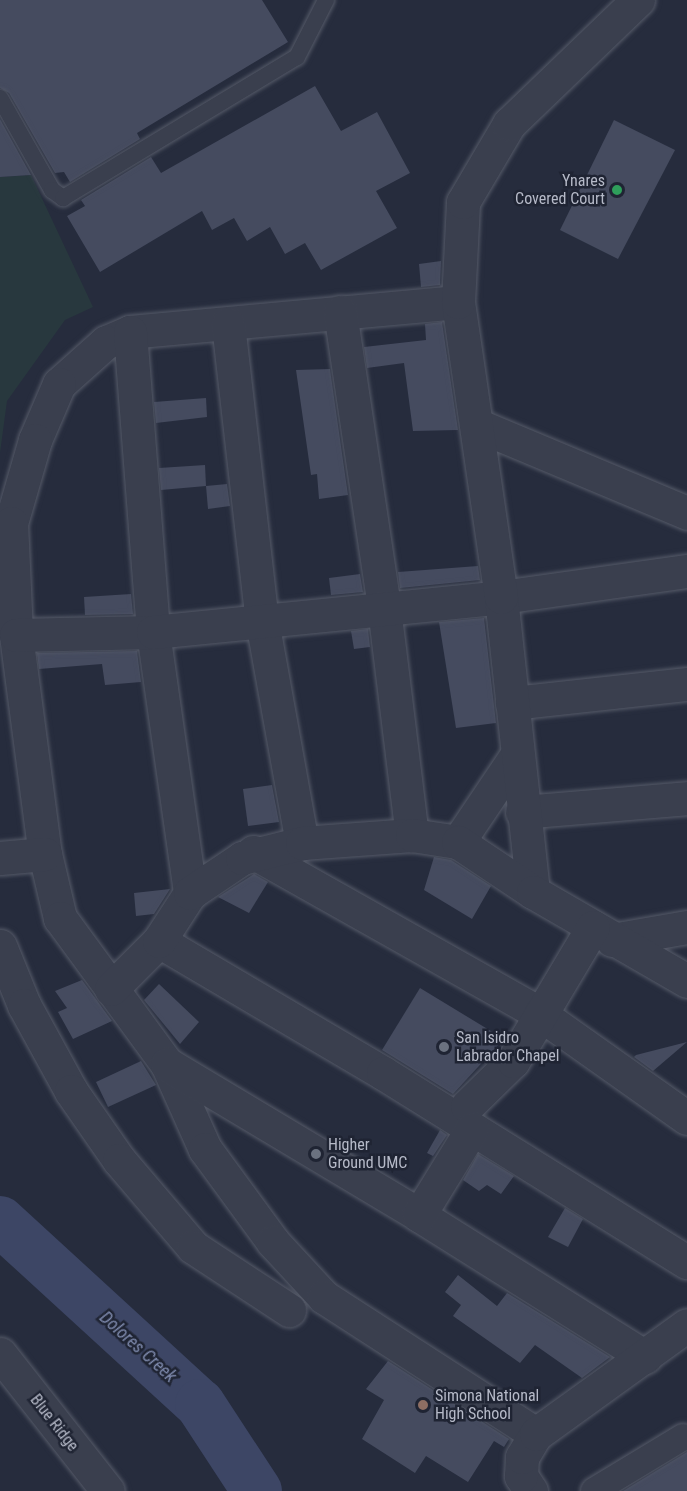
<!DOCTYPE html>
<style>
body{margin:0}
#map{position:relative;width:687px;height:1491px;overflow:hidden;background:#262c3d;font-family:"Roboto Condensed",sans-serif}
div>[style]{position:absolute}
.green>*{inset:0;background:#28383e}
.river>*{height:50px;margin:-25px;padding:0 25px;transform-origin:25px;border-radius:25px;background:#3d4665}
.building>*{inset:0;background:#454b5f}
.roads{filter:drop-shadow(0 0 2px #555a68) drop-shadow(0 0 2px #555a68)}
.service>*{height:16px;margin:-8px;padding:0 8px;transform-origin:8px;border-radius:8px;background:#3a3f4e}
.pedestrian>*{height:26px;margin:-13px;padding:0 13px;transform-origin:13px;border-radius:13px;background:#3a3f4e}
.minor>*{height:33px;margin:-16.5px;padding:0 16.5px;transform-origin:16.5px;border-radius:16.5px;background:#3a3f4e}
.dots>*{width:16px;height:16px;translate:-50% -50%;box-sizing:border-box;border:3px solid #1f2433;border-radius:50%}
span{translate:-50% -50%;white-space:nowrap;text-align:center;line-height:1.15;-webkit-text-stroke:5px #1f2433;paint-order:stroke}
.poi-label{font-size:16px;color:#b6bac8}
.right{translate:-100% -50%;text-align:right}
.left{translate:0 -50%;text-align:left}
.street-label{font-size:16px;color:#b6bac8}
.water-label{font-size:18px;color:#7f8bae;font-style:italic}
</style>
<div id="map">
<div class="green">
<div style="clip-path:polygon(31px 175px,93px 307px,65px 320px,7px 401px,0 453px,0 177px)"></div>
</div>
<div class="river">
<div style="left:0;top:1221px;width:271px;rotate:42.5deg"></div>
<div style="left:200px;top:1404px;width:104px;rotate:56.8deg"></div>
</div>
<div class="building">
<div style="clip-path:polygon(0 0,262px 0,288px 42px,137px 133px,140px 139px,70px 182px,64px 172px,55px 173px,9px 93px,0 88px)"></div>
<div style="clip-path:polygon(315px 86px,341px 131px,377px 112px,410px 173px,376px 191px,397px 228px,321px 270px,305px 243px,285px 254px,270px 227px,247px 241px,234px 218px,212px 230px,202px 211px,100px 272px,67px 216px,85px 206px,81px 200px,151px 157px,161px 173px)"></div>
<div style="clip-path:polygon(0 119px,31px 175px,0 177px)"></div>
<div style="clip-path:polygon(614px 120px,675px 150px,618px 259px,560px 230px)"></div>
<div style="clip-path:polygon(441px 261px,440px 285px,421px 287px,419px 264px)"></div>
<div style="clip-path:polygon(442px 322px,458px 430px,413px 431px,404px 363px,367px 368px,364px 347px,426px 340px,425px 324px)"></div>
<div style="clip-path:polygon(330px 369px,348px 495px,319px 499px,317px 474px,311px 475px,296px 370px)"></div>
<div style="clip-path:polygon(206px 398px,207px 417px,156px 423px,154px 402px)"></div>
<div style="clip-path:polygon(205px 465px,206px 486px,161px 490px,159px 468px)"></div>
<div style="clip-path:polygon(227px 484px,230px 506px,208px 509px,206px 486px)"></div>
<div style="clip-path:polygon(478px 566px,480px 580px,400px 588px,398px 572px)"></div>
<div style="clip-path:polygon(360px 574px,363px 592px,331px 595px,329px 578px)"></div>
<div style="clip-path:polygon(131px 594px,133px 614px,85px 615px,84px 597px)"></div>
<div style="clip-path:polygon(484px 618px,496px 723px,456px 728px,439px 622px)"></div>
<div style="clip-path:polygon(368px 629px,370px 647px,354px 649px,351px 631px)"></div>
<div style="clip-path:polygon(137px 651px,141px 682px,105px 685px,102px 664px,39px 669px,37px 653px)"></div>
<div style="clip-path:polygon(272px 785px,279px 822px,248px 826px,243px 789px)"></div>
<div style="clip-path:polygon(434px 857px,451px 860px,491px 886px,472px 919px,424px 890px)"></div>
<div style="clip-path:polygon(254px 874px,268px 882px,249px 913px,218px 897px)"></div>
<div style="clip-path:polygon(170px 889px,154px 914px,136px 916px,134px 893px)"></div>
<div style="clip-path:polygon(82px 980px,112px 1021px,73px 1039px,58px 1012px,67px 1008px,55px 991px)"></div>
<div style="clip-path:polygon(159px 984px,199px 1022px,180px 1044px,144px 1000px)"></div>
<div style="clip-path:polygon(420px 988px,504px 1039px,453px 1094px,382px 1050px)"></div>
<div style="clip-path:polygon(687px 1042px,653px 1071px,634px 1057px,636px 1055px)"></div>
<div style="clip-path:polygon(141px 1061px,156px 1085px,108px 1107px,96px 1082px)"></div>
<div style="clip-path:polygon(440px 1130px,447px 1135px,433px 1156px,427px 1153px)"></div>
<div style="clip-path:polygon(478px 1154px,514px 1176px,501px 1194px,487px 1185px,479px 1191px,463px 1180px)"></div>
<div style="clip-path:polygon(565px 1208px,583px 1219px,568px 1247px,548px 1237px)"></div>
<div style="clip-path:polygon(458px 1275px,497px 1306px,507px 1293px,610px 1357px,582px 1378px,535px 1345px,520px 1363px,453px 1316px,461px 1305px,445px 1292px)"></div>
<div style="clip-path:polygon(388px 1361px,509px 1439px,504px 1447px,494px 1441px,468px 1482px,426px 1456px,415px 1473px,362px 1439px,384px 1400px,366px 1389px)"></div>
<div style="clip-path:polygon(687px 1452px,687px 1491px,623px 1491px)"></div>
</div>
<div class="roads">
<div class="service">
<div style="left:0;top:98px;width:106px;rotate:60.5deg"></div>
<div style="left:52px;top:190px;width:14px;rotate:36deg"></div>
<div style="left:63px;top:198px;width:273px;rotate:-31.1deg"></div>
<div style="left:297px;top:57px;width:64px;rotate:-63deg"></div>
</div>
<div class="pedestrian">
<div style="left:594px;top:1491px;width:104px;rotate:-31.2deg"></div>
</div>
<div class="minor">
<div style="left:458px;top:302px;width:329px;rotate:174.8deg"></div>
<div style="left:130px;top:332px;width:26px;rotate:157deg"></div>
<div style="left:106px;top:342px;width:63px;rotate:138.2deg"></div>
<div style="left:59px;top:384px;width:61px;rotate:113.2deg"></div>
<div style="left:35px;top:440px;width:86px;rotate:106.1deg"></div>
<div style="left:11px;top:523px;width:112px;rotate:87.4deg"></div>
<div style="left:16px;top:635px;width:221px;rotate:82.5deg"></div>
<div style="left:45px;top:854px;width:66px;rotate:76.8deg"></div>
<div style="left:60px;top:918px;width:181px;rotate:53.8deg"></div>
<div style="left:167px;top:1064px;width:93px;rotate:65.9deg"></div>
<div style="left:205px;top:1149px;width:115px;rotate:53.8deg"></div>
<div style="left:273px;top:1242px;width:75px;rotate:47.2deg"></div>
<div style="left:324px;top:1297px;width:252px;rotate:32.9deg"></div>
<div style="left:340px;top:312px;width:299px;rotate:81.5deg"></div>
<div style="left:384px;top:608px;width:229px;rotate:83deg"></div>
<div style="left:228px;top:324px;width:299px;rotate:83.5deg"></div>
<div style="left:262px;top:621px;width:226px;rotate:79.8deg"></div>
<div style="left:130px;top:332px;width:301px;rotate:85.6deg"></div>
<div style="left:153px;top:632px;width:264px;rotate:81.9deg"></div>
<div style="left:477px;top:425px;width:228px;rotate:22.7deg"></div>
<div style="left:16px;top:635px;width:137px;rotate:-1.3deg"></div>
<div style="left:153px;top:632px;width:350px;rotate:-5.7deg"></div>
<div style="left:501px;top:597px;width:188px;rotate:-8deg"></div>
<div style="left:512px;top:703px;width:176px;rotate:-6.2deg"></div>
<div style="left:522px;top:812px;width:166px;rotate:-4.8deg"></div>
<div style="left:458px;top:842px;width:104px;rotate:-56deg"></div>
<div style="left:253px;top:852px;width:330px;rotate:29.4deg"></div>
<div style="left:540px;top:1014px;width:180px;rotate:35.3deg"></div>
<div style="left:0;top:858px;width:45px;rotate:-5.1deg"></div>
<div style="left:533px;top:892px;width:297px;rotate:-96.2deg"></div>
<div style="left:501px;top:597px;width:298px;rotate:-98.3deg"></div>
<div style="left:458px;top:302px;width:100px;rotate:-87.1deg"></div>
<div style="left:463px;top:202px;width:91px;rotate:-59.5deg"></div>
<div style="left:509px;top:124px;width:179px;rotate:-43.9deg"></div>
<div style="left:612px;top:940px;width:76px;rotate:-9.8deg"></div>
<div style="left:159px;top:941px;width:260px;rotate:30.5deg"></div>
<div style="left:383px;top:1073px;width:358px;rotate:31.9deg"></div>
<div style="left:0;top:946px;width:64px;rotate:67.9deg"></div>
<div style="left:24px;top:1005px;width:98px;rotate:61.3deg"></div>
<div style="left:71px;top:1091px;width:84px;rotate:55.2deg"></div>
<div style="left:119px;top:1160px;width:114px;rotate:49.6deg"></div>
<div style="left:193px;top:1247px;width:115px;rotate:33.3deg"></div>
<div style="left:111px;top:989px;width:68px;rotate:-45deg"></div>
<div style="left:159px;top:941px;width:57px;rotate:-57.1deg"></div>
<div style="left:190px;top:893px;width:63px;rotate:-33.9deg"></div>
<div style="left:242px;top:858px;width:62px;rotate:-14deg"></div>
<div style="left:302px;top:843px;width:110px;rotate:-4.2deg"></div>
<div style="left:412px;top:835px;width:47px;rotate:8.7deg"></div>
<div style="left:458px;top:842px;width:90px;rotate:33.7deg"></div>
<div style="left:533px;top:892px;width:178px;rotate:30deg"></div>
<div style="left:167px;top:1064px;width:294px;rotate:30.9deg"></div>
<div style="left:419px;top:1215px;width:267px;rotate:32.1deg"></div>
<div style="left:467px;top:1106px;width:64px;rotate:-44.4deg"></div>
<div style="left:513px;top:1061px;width:156px;rotate:-59.2deg"></div>
<div style="left:419px;top:1215px;width:101px;rotate:-58.4deg"></div>
<div style="left:0;top:1354px;width:174px;rotate:51.8deg"></div>
<div style="left:531px;top:1491px;width:18px;rotate:-124deg"></div>
<div style="left:521px;top:1476px;width:19px;rotate:-87deg"></div>
<div style="left:522px;top:1457px;width:27px;rotate:-59deg"></div>
<div style="left:536px;top:1434px;width:186px;rotate:-35.8deg"></div>
</div>
</div>
<div class="dots">
<div style="left:617px;top:190px;background:#2e9e5b"></div>
<div style="left:444px;top:1047px;background:#6b7280"></div>
<div style="left:316px;top:1154px;background:#6b7280"></div>
<div style="left:423px;top:1405px;background:#8d6e63"></div>
</div>
<div class="poi-label">
<span class="right" style="left:605px;top:190px">Ynares<br>Covered Court</span>
<span class="left" style="left:456px;top:1047px">San Isidro<br>Labrador Chapel</span>
<span class="left" style="left:328px;top:1154px">Higher<br>Ground UMC</span>
<span class="left" style="left:435px;top:1405px">Simona National<br>High School</span>
</div>
<div class="street-label">
<span style="left:54px;top:1423px;rotate:52deg">Blue Ridge</span>
</div>
<div class="water-label">
<span style="left:138px;top:1347px;rotate:42deg">Dolores Creek</span>
</div>
</div>
